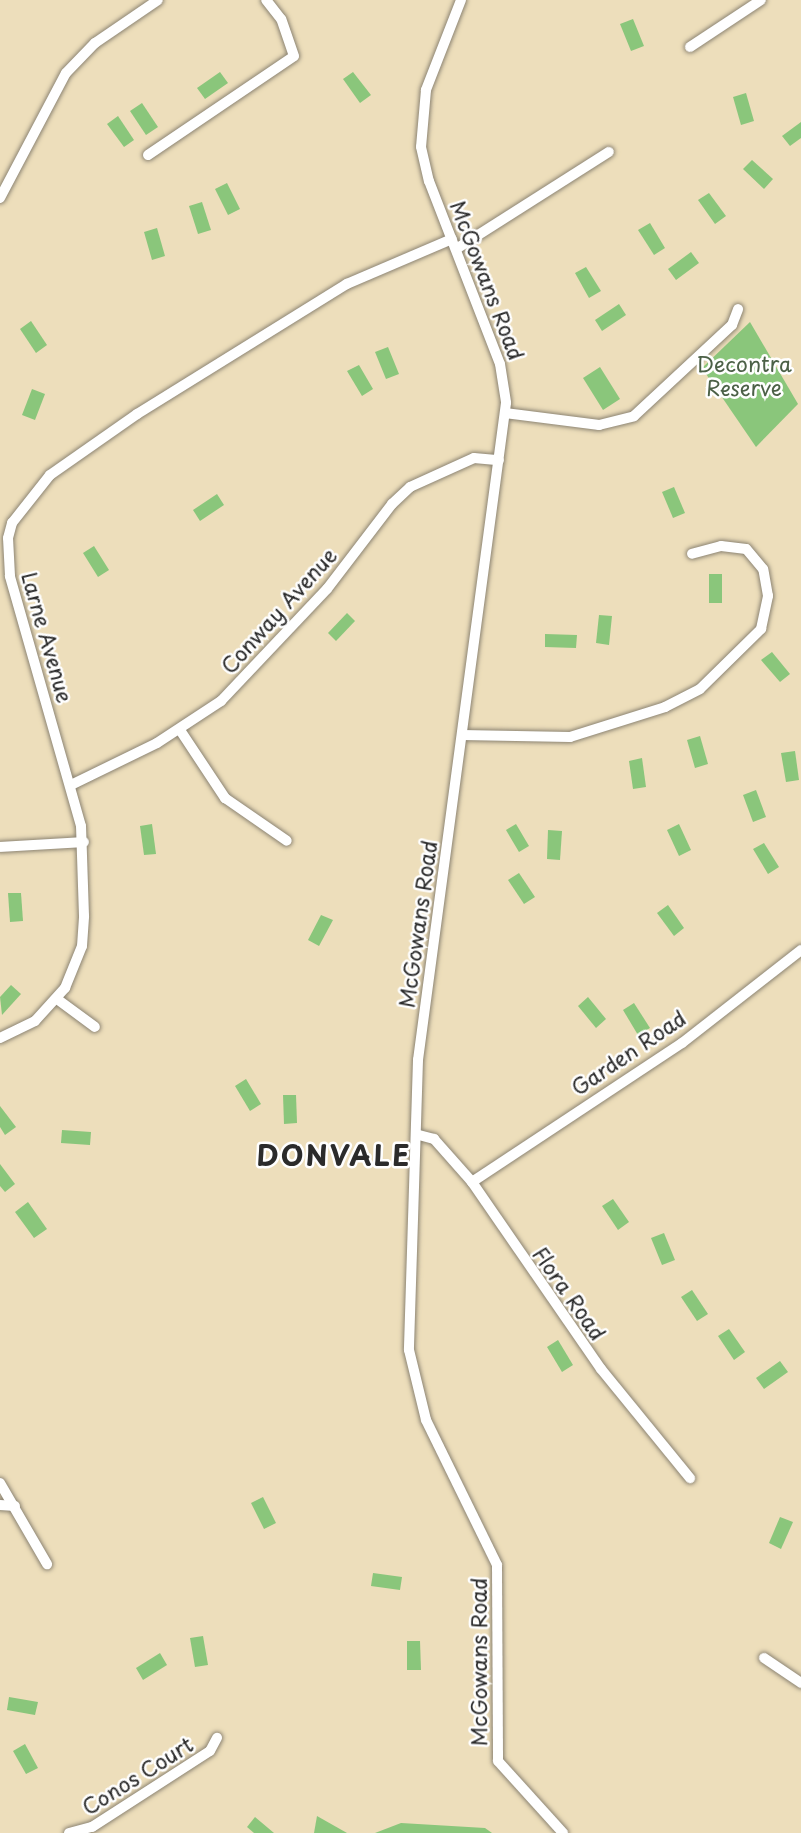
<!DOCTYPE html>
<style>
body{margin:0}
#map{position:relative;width:801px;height:1833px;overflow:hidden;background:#eddebb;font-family:"Playpen Sans",sans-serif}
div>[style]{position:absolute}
.green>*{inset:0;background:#8ac67b}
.roads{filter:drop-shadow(0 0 2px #8c8473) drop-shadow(0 0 2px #8c8473)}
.street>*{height:10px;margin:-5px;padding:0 5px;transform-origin:5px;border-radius:5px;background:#fff}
span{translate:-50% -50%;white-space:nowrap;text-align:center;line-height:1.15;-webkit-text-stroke:5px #fff;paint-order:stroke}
.street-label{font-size:21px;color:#2b2b2b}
.park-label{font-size:21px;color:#4c6147}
.district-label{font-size:28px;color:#2b2b2b;font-weight:700;letter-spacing:2px}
</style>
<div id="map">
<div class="green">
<div style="clip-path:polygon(633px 19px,644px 46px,631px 51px,620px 24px)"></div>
<div style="clip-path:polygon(220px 72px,228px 83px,205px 99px,197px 88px)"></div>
<div style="clip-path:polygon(353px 72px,371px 95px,360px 103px,343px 79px)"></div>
<div style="clip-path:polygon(746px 93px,754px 121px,741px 125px,733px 97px)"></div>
<div style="clip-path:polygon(142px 103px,158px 127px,146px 135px,130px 111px)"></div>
<div style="clip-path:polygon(118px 116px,134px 140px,124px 147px,107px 124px)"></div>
<div style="clip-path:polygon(801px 122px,801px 138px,790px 146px,782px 136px)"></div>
<div style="clip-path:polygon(752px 160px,773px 179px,764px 189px,743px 169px)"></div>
<div style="clip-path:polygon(227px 183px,240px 209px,228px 215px,215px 189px)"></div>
<div style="clip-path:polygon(709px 193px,726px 216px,715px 224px,698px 200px)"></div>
<div style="clip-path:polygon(202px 202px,211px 230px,198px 234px,189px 206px)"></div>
<div style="clip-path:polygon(650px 223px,665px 248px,654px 255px,638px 230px)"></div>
<div style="clip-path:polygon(157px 228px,165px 256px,152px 260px,144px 232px)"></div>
<div style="clip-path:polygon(691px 252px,699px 263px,676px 280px,668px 269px)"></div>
<div style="clip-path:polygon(586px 267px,601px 291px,589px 298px,575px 273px)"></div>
<div style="clip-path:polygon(619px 304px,626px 315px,602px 331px,595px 320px)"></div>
<div style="clip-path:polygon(31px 321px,47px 345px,36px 353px,20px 329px)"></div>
<div style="clip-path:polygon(750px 322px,798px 404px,756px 447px,702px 368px)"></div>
<div style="clip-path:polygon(388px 347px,399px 374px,386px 379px,375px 352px)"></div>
<div style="clip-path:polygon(359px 365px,373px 389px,362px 396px,347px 371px)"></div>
<div style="clip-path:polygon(600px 367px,620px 399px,603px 410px,583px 378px)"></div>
<div style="clip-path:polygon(32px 389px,45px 394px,35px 420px,22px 415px)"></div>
<div style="clip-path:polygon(674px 487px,685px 513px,673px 518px,662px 492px)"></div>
<div style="clip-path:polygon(217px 494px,224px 505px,200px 521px,193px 510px)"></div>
<div style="clip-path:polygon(94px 546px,109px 570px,98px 577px,83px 553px)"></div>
<div style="clip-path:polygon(709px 574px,722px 574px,722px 603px,709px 603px)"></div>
<div style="clip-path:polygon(347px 613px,355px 621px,336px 641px,328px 633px)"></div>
<div style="clip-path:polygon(599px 615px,612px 616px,609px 645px,596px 643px)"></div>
<div style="clip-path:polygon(545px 634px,577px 635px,576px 648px,545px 647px)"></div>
<div style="clip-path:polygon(772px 652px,790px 674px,780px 682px,761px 660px)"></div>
<div style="clip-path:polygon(700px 736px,708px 764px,695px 768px,687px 740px)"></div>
<div style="clip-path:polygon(795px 751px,799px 780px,786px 782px,781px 753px)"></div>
<div style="clip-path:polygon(642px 758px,646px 787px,633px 789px,629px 761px)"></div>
<div style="clip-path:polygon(756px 790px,766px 817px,753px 822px,743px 795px)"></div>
<div style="clip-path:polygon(152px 824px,156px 854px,144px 855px,140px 826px)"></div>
<div style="clip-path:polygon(516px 824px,529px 846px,519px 852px,506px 830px)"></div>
<div style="clip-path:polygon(679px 824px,691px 850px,679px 856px,667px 830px)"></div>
<div style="clip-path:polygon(548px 830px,562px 831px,560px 860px,547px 859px)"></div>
<div style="clip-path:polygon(764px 843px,779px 867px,768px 874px,753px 849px)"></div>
<div style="clip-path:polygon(519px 873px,535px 897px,524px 904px,508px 880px)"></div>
<div style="clip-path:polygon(8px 893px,21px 893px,23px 921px,10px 922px)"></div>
<div style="clip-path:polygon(668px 905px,684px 928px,674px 936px,657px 913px)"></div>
<div style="clip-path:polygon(321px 915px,333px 920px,319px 946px,308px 940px)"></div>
<div style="clip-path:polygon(11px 985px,21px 994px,2px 1015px,0 997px)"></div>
<div style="clip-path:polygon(588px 997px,606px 1019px,596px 1028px,578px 1006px)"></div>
<div style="clip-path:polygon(634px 1003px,650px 1028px,638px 1035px,623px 1010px)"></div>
<div style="clip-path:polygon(246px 1079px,261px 1104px,250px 1111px,235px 1086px)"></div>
<div style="clip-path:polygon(283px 1095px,296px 1095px,297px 1123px,284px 1124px)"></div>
<div style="clip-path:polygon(0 1106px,16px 1127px,5px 1135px,0 1127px)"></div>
<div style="clip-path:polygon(62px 1130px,91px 1132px,90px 1145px,61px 1143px)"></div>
<div style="clip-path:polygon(0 1164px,15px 1184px,5px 1192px,0 1186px)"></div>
<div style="clip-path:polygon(613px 1199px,629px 1222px,618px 1230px,602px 1206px)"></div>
<div style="clip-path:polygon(28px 1202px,47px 1229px,34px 1238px,15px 1212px)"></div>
<div style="clip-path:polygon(664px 1233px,675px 1260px,662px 1265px,651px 1238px)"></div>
<div style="clip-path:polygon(692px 1290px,708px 1314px,697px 1321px,681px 1297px)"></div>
<div style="clip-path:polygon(729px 1329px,745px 1352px,734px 1360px,718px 1336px)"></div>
<div style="clip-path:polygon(558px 1340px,573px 1365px,562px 1372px,547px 1347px)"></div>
<div style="clip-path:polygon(780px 1361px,788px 1372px,764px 1389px,756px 1378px)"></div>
<div style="clip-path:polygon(263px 1497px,276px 1523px,264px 1529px,251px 1503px)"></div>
<div style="clip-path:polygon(780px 1517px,793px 1522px,781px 1549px,769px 1543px)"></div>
<div style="clip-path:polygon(373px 1573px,402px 1577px,400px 1590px,371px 1586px)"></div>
<div style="clip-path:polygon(203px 1636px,208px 1665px,195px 1667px,190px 1638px)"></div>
<div style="clip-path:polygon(407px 1641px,420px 1641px,421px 1670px,407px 1670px)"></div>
<div style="clip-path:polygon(160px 1653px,167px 1665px,143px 1680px,136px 1668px)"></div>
<div style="clip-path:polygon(9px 1697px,38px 1702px,35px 1715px,7px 1710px)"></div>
<div style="clip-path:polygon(25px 1744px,38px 1768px,26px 1774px,13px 1751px)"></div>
<div style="clip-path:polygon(317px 1816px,347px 1833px,314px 1833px)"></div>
<div style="clip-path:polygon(255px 1817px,274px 1833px,254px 1833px,247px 1827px)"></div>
<div style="clip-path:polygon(401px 1823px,485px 1828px,492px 1833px,375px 1833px)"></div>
</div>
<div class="roads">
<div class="street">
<div style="left:461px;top:0;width:97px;rotate:111.3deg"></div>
<div style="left:426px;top:90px;width:57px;rotate:95deg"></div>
<div style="left:421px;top:147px;width:35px;rotate:77deg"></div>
<div style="left:429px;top:181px;width:196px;rotate:68.8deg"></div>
<div style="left:500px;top:364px;width:39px;rotate:81deg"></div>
<div style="left:506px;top:403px;width:663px;rotate:97.63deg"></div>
<div style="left:418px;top:1060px;width:290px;rotate:91.8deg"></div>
<div style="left:409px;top:1350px;width:72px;rotate:76.3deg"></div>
<div style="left:426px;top:1420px;width:161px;rotate:63.9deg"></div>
<div style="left:497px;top:1565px;width:196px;rotate:89.7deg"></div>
<div style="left:498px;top:1761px;width:97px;rotate:47.9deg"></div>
<div style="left:690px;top:47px;width:85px;rotate:-33.5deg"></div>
<div style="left:148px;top:155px;width:176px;rotate:-34.1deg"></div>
<div style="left:294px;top:56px;width:39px;rotate:-109deg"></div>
<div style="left:281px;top:19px;width:24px;rotate:-128deg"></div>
<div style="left:0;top:198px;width:141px;rotate:-62.2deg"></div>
<div style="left:66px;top:73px;width:42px;rotate:-46deg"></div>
<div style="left:95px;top:43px;width:76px;rotate:-34.3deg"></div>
<div style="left:456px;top:249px;width:181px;rotate:-32.4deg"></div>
<div style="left:505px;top:413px;width:95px;rotate:7.3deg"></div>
<div style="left:599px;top:425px;width:36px;rotate:-14deg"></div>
<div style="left:634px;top:416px;width:134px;rotate:-42.9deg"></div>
<div style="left:732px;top:325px;width:17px;rotate:-69deg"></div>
<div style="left:180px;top:730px;width:82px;rotate:56.5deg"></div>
<div style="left:225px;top:798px;width:75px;rotate:34.7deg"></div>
<div style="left:462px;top:735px;width:108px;rotate:1.1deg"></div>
<div style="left:570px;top:737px;width:100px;rotate:-17.5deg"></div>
<div style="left:665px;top:707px;width:39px;rotate:-27deg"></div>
<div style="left:700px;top:689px;width:86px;rotate:-44.5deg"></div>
<div style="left:761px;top:629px;width:34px;rotate:-78deg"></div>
<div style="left:768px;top:596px;width:27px;rotate:-100deg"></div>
<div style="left:763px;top:569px;width:26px;rotate:-130deg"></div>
<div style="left:746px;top:549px;width:25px;rotate:-173deg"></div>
<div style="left:721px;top:546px;width:30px;rotate:165deg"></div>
<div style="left:73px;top:784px;width:93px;rotate:-26deg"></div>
<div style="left:157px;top:743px;width:77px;rotate:-33.3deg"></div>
<div style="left:221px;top:701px;width:154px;rotate:-46.6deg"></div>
<div style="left:327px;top:589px;width:107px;rotate:-52.6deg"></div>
<div style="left:392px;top:504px;width:25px;rotate:-43deg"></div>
<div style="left:410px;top:487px;width:70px;rotate:-24.4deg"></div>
<div style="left:474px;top:458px;width:25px;rotate:5deg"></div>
<div style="left:0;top:847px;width:84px;rotate:-3.4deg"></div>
<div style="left:57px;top:999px;width:47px;rotate:36.4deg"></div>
<div style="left:0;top:1038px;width:39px;rotate:-26deg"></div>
<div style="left:35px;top:1021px;width:45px;rotate:-47.7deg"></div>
<div style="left:65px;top:988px;width:45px;rotate:-68deg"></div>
<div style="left:82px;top:946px;width:30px;rotate:-86deg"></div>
<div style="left:84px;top:916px;width:90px;rotate:-91.9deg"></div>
<div style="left:81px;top:826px;width:260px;rotate:-105.9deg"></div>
<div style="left:10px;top:576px;width:38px;rotate:-93deg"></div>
<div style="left:8px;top:538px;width:16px;rotate:-75deg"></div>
<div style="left:12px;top:523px;width:61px;rotate:-51.6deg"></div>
<div style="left:50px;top:475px;width:106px;rotate:-35deg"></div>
<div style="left:137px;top:414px;width:247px;rotate:-31.8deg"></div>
<div style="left:347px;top:284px;width:114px;rotate:-23.2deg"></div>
<div style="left:419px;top:1135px;width:16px;rotate:15deg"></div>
<div style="left:434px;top:1139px;width:57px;rotate:48.5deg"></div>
<div style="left:472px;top:1182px;width:227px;rotate:55.4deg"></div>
<div style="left:601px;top:1369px;width:141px;rotate:50.8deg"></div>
<div style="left:472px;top:1182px;width:252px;rotate:-33.5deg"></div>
<div style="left:682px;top:1043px;width:151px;rotate:-38deg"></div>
<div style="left:0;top:1483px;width:94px;rotate:59.9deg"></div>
<div style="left:0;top:1505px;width:15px;rotate:4deg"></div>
<div style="left:764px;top:1658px;width:45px;rotate:34deg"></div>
<div style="left:69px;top:1833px;width:24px;rotate:-15deg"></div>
<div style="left:92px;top:1827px;width:140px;rotate:-32.8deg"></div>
<div style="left:210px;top:1751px;width:15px;rotate:-62deg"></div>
</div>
</div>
<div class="street-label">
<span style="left:488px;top:280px;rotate:69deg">McGowans Road</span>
<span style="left:278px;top:610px;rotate:-48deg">Conway Avenue</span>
<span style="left:48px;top:637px;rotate:74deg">Larne Avenue</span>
<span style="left:417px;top:924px;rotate:-82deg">McGowans Road</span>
<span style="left:628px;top:1052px;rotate:-34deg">Garden Road</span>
<span style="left:570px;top:1293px;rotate:55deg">Flora Road</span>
<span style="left:478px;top:1662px;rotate:-90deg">McGowans Road</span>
<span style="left:137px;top:1775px;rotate:-32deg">Conos Court</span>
</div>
<div class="park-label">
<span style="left:744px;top:375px">Decontra<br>Reserve</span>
</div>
<div class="district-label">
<span style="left:334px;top:1155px">DONVALE</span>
</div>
</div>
